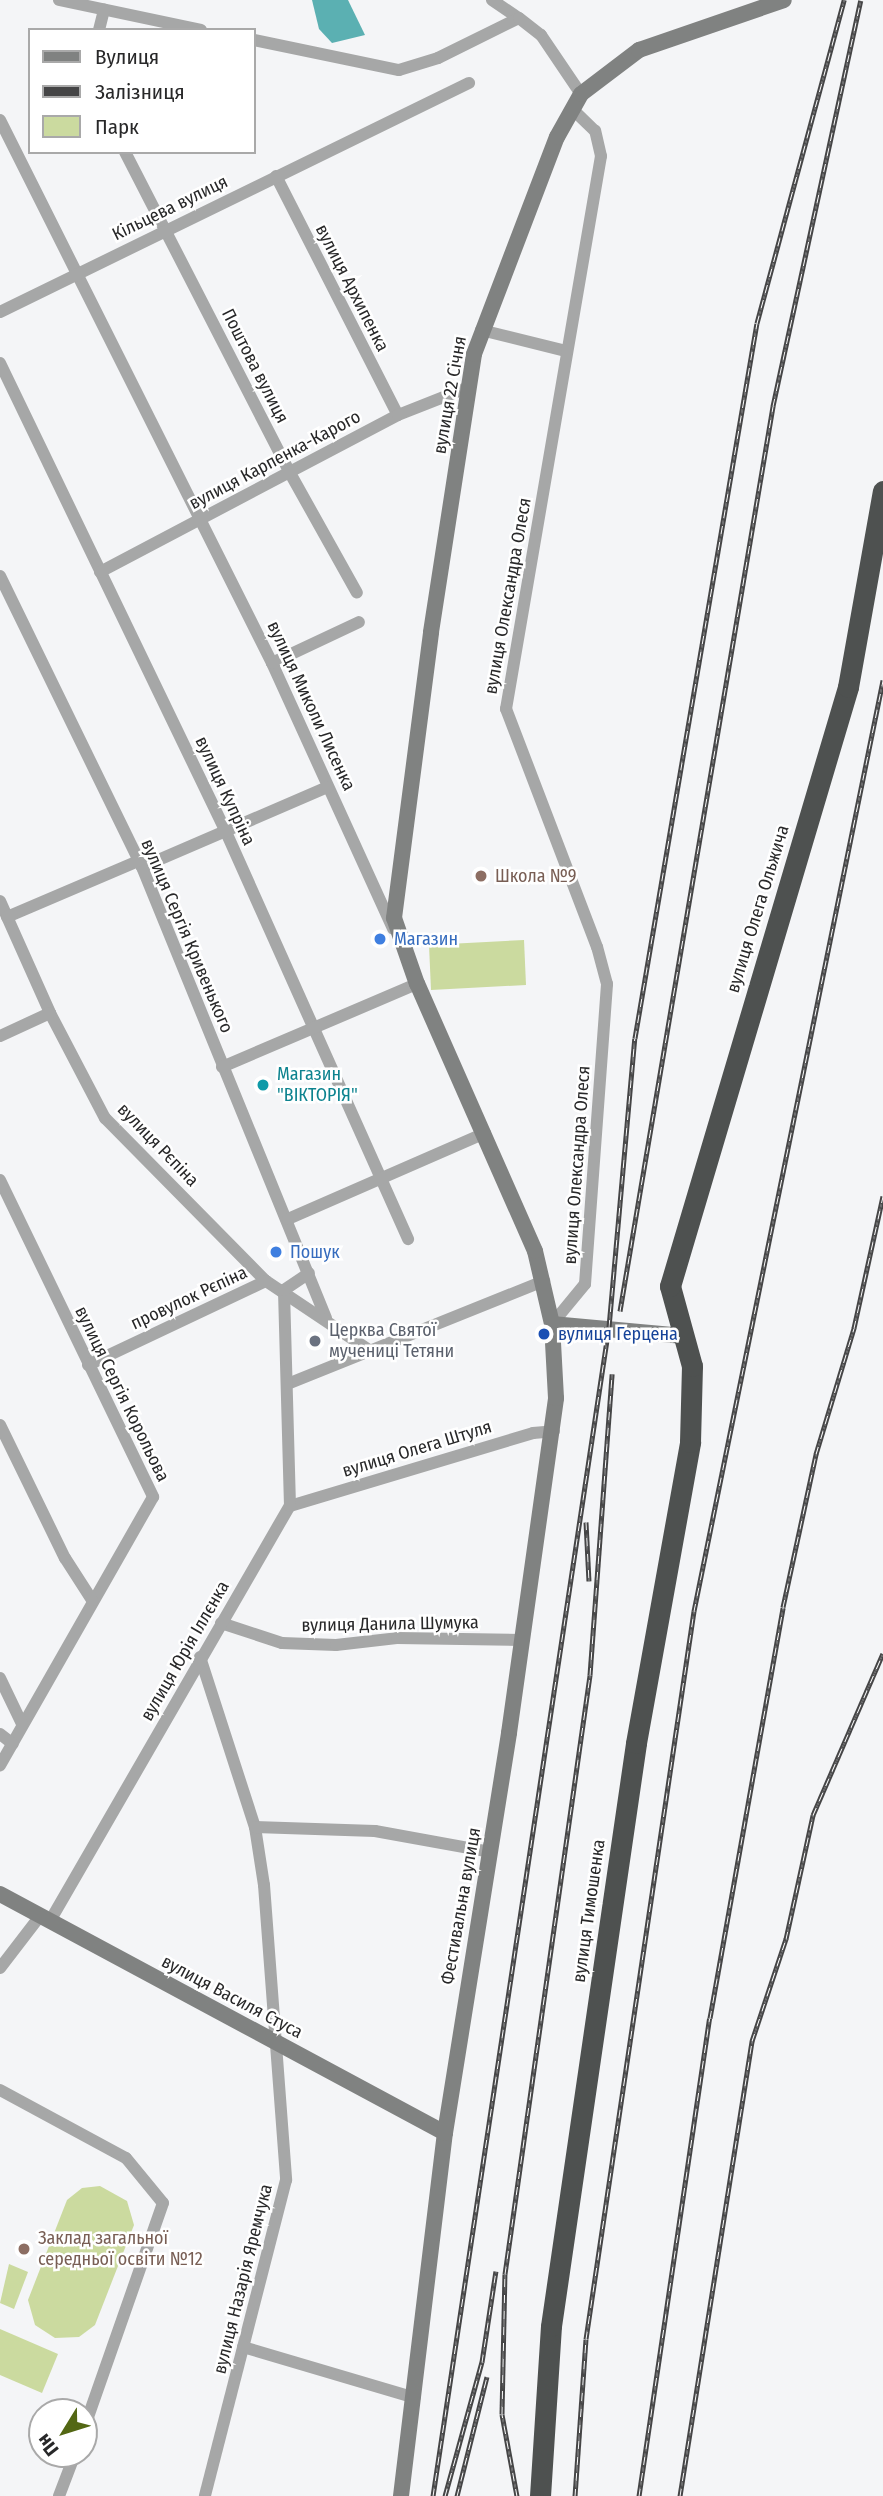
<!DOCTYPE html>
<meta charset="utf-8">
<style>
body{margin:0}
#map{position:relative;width:883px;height:2496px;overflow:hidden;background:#f4f5f7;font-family:"Fira Sans Condensed",sans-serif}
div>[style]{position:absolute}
.green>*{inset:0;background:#cbda9f}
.water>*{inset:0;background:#5bb0b2}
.street>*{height:12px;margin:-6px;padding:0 6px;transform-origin:6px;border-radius:6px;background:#a6a7a7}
.secondary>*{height:16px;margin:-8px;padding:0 8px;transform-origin:8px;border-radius:8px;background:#808281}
.highway>*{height:21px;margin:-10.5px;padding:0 10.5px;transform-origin:10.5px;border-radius:10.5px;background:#4e5150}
.rail>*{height:5px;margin-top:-2.5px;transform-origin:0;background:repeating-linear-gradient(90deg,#fff 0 8px,#454546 0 16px);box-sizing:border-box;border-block:2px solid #454546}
.dots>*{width:19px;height:19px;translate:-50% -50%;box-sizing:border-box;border:4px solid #fff;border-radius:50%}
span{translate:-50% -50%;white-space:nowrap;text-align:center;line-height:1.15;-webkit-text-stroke:5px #fff;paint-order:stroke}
.street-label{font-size:18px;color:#282829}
.education-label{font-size:18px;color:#785e54}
.left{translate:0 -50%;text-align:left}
.shop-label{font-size:18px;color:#366cbe}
.culture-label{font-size:18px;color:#0d838f}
.worship-label{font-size:18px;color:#5b616d}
.transit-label{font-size:18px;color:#164399}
.legend{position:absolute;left:28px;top:28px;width:228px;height:126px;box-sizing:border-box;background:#fff;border:2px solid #a9a9a9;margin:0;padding:9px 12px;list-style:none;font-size:21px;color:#282829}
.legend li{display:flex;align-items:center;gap:14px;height:35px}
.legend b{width:35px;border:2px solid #a9a9a9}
.north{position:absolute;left:28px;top:2398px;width:70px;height:70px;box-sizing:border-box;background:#fff;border:2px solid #a9a9a9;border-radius:50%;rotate:232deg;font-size:19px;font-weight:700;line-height:28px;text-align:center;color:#282829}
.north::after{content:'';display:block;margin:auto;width:24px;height:32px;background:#536714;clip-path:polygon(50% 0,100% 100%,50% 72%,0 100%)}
</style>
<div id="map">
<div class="green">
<div style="clip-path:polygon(524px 940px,526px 985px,431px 990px,429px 945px)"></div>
<div style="clip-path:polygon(100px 2186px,127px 2201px,134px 2225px,95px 2325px,79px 2337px,55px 2338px,35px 2325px,28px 2300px,67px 2200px,82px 2188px)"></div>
<div style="clip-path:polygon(9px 2264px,28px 2272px,14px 2309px,0 2303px)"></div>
<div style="clip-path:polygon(0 2329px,58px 2354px,42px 2393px,0 2375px)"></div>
</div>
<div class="water">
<div style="clip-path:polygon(312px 0,348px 0,365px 35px,332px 43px,319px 29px)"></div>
</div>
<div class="street">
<div style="left:59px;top:0;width:145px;rotate:11.9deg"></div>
<div style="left:492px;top:0;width:32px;rotate:34deg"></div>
<div style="left:99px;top:30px;width:21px;rotate:-76deg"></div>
<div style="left:254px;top:40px;width:148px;rotate:11.7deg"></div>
<div style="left:399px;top:70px;width:41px;rotate:-17.1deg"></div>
<div style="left:438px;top:58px;width:90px;rotate:-26.3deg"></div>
<div style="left:519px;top:18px;width:28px;rotate:38deg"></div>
<div style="left:541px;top:35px;width:71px;rotate:55.9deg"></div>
<div style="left:0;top:120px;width:607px;rotate:63.39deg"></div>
<div style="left:272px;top:663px;width:292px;rotate:65.5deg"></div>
<div style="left:125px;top:152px;width:361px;rotate:62.8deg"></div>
<div style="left:290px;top:473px;width:137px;rotate:60.8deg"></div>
<div style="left:276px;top:176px;width:268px;rotate:63deg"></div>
<div style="left:0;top:312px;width:522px;rotate:-26.03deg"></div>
<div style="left:481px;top:330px;width:88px;rotate:13.9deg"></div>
<div style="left:0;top:363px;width:521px;rotate:64.27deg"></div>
<div style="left:226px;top:832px;width:446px;rotate:65.9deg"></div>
<div style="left:100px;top:572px;width:337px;rotate:-27.8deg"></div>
<div style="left:398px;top:415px;width:76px;rotate:-21.5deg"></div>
<div style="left:0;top:576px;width:324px;rotate:64deg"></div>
<div style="left:142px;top:867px;width:487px;rotate:67.8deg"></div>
<div style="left:272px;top:663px;width:96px;rotate:-25.2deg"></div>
<div style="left:142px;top:867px;width:202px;rotate:-23.3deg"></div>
<div style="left:0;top:901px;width:123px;rotate:65.9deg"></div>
<div style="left:50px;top:1013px;width:119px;rotate:62.4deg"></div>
<div style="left:105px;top:1118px;width:229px;rotate:45.4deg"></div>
<div style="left:266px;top:1281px;width:124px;rotate:33.8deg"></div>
<div style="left:7px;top:917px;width:142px;rotate:-23.1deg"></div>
<div style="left:0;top:1036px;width:55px;rotate:-24.7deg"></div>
<div style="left:222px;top:1067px;width:212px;rotate:-23.1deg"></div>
<div style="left:0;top:1180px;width:352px;rotate:64.2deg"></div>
<div style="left:153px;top:1497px;width:309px;rotate:119.7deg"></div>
<div style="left:288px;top:1219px;width:215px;rotate:-23.6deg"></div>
<div style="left:552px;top:1324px;width:52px;rotate:-50.5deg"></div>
<div style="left:585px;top:1284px;width:301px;rotate:-85.8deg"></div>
<div style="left:607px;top:984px;width:38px;rotate:-105deg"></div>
<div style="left:597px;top:947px;width:255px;rotate:-110.9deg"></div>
<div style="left:506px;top:709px;width:561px;rotate:-80.25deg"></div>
<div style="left:601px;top:156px;width:26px;rotate:-103deg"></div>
<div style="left:595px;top:131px;width:30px;rotate:-136deg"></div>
<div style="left:88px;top:1365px;width:197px;rotate:-25.3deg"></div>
<div style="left:290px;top:1383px;width:274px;rotate:-21.9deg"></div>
<div style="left:0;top:1425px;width:148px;rotate:64deg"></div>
<div style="left:65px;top:1558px;width:50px;rotate:57.3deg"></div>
<div style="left:290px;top:1506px;width:254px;rotate:-16.7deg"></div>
<div style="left:533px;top:1433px;width:21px;rotate:-5deg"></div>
<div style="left:221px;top:1623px;width:64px;rotate:18.2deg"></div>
<div style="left:282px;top:1643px;width:54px;rotate:2.1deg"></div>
<div style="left:336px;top:1645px;width:61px;rotate:-6.5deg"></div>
<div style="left:397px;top:1638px;width:125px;rotate:0.9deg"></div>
<div style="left:200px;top:1657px;width:179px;rotate:72.1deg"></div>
<div style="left:255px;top:1827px;width:59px;rotate:81.2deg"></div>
<div style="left:264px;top:1885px;width:296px;rotate:85.7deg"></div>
<div style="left:286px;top:2180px;width:326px;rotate:104.4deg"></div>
<div style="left:0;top:1678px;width:51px;rotate:64.4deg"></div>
<div style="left:0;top:1734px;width:16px;rotate:38deg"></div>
<div style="left:255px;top:1827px;width:120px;rotate:1.9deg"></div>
<div style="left:375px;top:1831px;width:117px;rotate:10.3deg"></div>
<div style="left:50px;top:1921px;width:479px;rotate:-60deg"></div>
<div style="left:290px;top:1506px;width:216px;rotate:-91.6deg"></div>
<div style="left:284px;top:1290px;width:30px;rotate:-34deg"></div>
<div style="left:0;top:1968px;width:66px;rotate:-52.4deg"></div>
<div style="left:0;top:2090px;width:143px;rotate:28.4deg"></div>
<div style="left:126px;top:2158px;width:58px;rotate:50.6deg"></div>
<div style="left:163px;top:2203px;width:239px;rotate:109.3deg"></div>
<div style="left:243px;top:2347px;width:179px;rotate:16.5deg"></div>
<div style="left:59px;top:2496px;width:45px;rotate:-69.1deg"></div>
</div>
<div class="secondary">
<div style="left:552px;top:1324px;width:132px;rotate:5.2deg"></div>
<div style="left:0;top:1894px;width:505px;rotate:28.24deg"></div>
<div style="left:401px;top:2496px;width:366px;rotate:-83.1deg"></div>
<div style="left:445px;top:2133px;width:405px;rotate:-80.9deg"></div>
<div style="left:509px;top:1733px;width:338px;rotate:-82deg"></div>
<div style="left:556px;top:1398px;width:74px;rotate:-93.1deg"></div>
<div style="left:552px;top:1324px;width:75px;rotate:-103.1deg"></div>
<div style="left:535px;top:1251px;width:292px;rotate:-113.8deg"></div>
<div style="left:417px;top:984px;width:70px;rotate:-109.2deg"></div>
<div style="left:394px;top:918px;width:288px;rotate:-82.6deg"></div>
<div style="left:431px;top:632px;width:281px;rotate:-81.2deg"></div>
<div style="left:474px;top:354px;width:232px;rotate:-69.1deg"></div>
<div style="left:557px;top:137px;width:49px;rotate:-60.8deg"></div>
<div style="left:581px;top:94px;width:73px;rotate:-37.2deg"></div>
<div style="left:639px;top:50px;width:153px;rotate:-19deg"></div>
</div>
<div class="highway">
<div style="left:540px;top:2496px;width:170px;rotate:-86.3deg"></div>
<div style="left:551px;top:2326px;width:589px;rotate:-81.7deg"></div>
<div style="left:636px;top:1743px;width:306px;rotate:-79.8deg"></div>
<div style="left:690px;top:1442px;width:76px;rotate:-88.5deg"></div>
<div style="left:692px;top:1366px;width:83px;rotate:-105.4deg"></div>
<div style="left:670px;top:1286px;width:625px;rotate:-73.45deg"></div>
<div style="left:848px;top:687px;width:199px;rotate:-79.9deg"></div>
</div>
<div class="rail">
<div style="left:620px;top:1311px;width:918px;rotate:-80.4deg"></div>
<div style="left:773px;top:406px;width:415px;rotate:-77.8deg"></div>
<div style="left:586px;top:1522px;width:59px;rotate:87.1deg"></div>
<div style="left:433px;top:2496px;width:1182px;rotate:-81.44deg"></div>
<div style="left:609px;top:1327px;width:290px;rotate:-84.9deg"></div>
<div style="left:635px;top:1038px;width:725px;rotate:-80.32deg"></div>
<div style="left:757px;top:323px;width:335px;rotate:-74.9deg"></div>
<div style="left:445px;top:2496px;width:139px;rotate:-74.6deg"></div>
<div style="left:482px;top:2362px;width:92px;rotate:-81.3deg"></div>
<div style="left:457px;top:2496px;width:123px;rotate:-75.9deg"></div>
<div style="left:517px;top:2496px;width:83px;rotate:-100.4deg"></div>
<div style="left:502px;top:2414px;width:140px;rotate:-88.8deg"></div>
<div style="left:505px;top:2274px;width:605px;rotate:-81.92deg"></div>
<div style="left:590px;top:1675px;width:302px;rotate:-85.8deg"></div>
<div style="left:575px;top:2496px;width:157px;rotate:-86deg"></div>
<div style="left:586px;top:2339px;width:736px;rotate:-81.56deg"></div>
<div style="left:694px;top:1611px;width:950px;rotate:-78.52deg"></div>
<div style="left:639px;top:2496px;width:483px;rotate:-81.6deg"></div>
<div style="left:710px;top:2018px;width:417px;rotate:-79.9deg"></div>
<div style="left:783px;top:1607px;width:157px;rotate:-77.8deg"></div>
<div style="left:816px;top:1454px;width:132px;rotate:-73.2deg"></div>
<div style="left:854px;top:1328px;width:135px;rotate:-77.6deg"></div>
<div style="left:680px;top:2496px;width:461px;rotate:-81deg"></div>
<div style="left:752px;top:2041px;width:108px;rotate:-71.6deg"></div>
<div style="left:786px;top:1939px;width:127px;rotate:-77.7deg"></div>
<div style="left:813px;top:1815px;width:176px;rotate:-66.6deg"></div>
</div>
<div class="dots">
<div style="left:481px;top:876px;background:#8d6e63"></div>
<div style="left:380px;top:939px;background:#3f7fe0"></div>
<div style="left:263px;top:1085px;background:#0f9aa8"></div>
<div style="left:276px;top:1252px;background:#3f7fe0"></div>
<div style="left:544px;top:1334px;background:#1a4fb4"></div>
<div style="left:315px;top:1341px;background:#6b7280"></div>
<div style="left:24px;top:2249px;background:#8d6e63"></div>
</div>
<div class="street-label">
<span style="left:170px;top:208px;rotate:-26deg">Кільцева вулиця</span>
<span style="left:352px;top:288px;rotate:63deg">вулиця Архипенка</span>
<span style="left:255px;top:366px;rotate:63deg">Поштова вулиця</span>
<span style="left:450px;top:395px;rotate:-80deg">вулиця 22 Січня</span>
<span style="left:275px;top:460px;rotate:-28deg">вулиця Карпенка-Карого</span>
<span style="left:508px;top:596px;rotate:-80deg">вулиця Олександра Олеся</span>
<span style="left:311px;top:706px;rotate:65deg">вулиця Миколи Лисенка</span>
<span style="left:225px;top:791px;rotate:65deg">вулиця Купріна</span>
<span style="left:758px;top:909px;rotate:-73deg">вулиця Олега Ольжича</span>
<span style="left:187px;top:936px;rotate:67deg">вулиця Сергія Кривенького</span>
<span style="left:158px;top:1145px;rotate:46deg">вулиця Рєпіна</span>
<span style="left:577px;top:1165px;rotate:-86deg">вулиця Олександра Олеся</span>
<span style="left:189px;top:1298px;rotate:-25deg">провулок Рєпіна</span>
<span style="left:122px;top:1394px;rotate:64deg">вулиця Сергія Корольова</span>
<span style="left:417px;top:1449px;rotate:-17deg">вулиця Олега Штуля</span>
<span style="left:390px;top:1624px;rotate:-1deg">вулиця Данила Шумука</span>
<span style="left:185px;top:1651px;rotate:-60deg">вулиця Юрія Іллєнка</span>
<span style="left:461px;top:1906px;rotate:-80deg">Фестивальна вулиця</span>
<span style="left:589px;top:1911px;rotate:-82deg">вулиця Тимошенка</span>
<span style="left:232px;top:1997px;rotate:28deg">вулиця Василя Стуса</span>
<span style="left:243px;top:2279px;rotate:-76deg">вулиця Назарія Яремчука</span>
</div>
<div class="education-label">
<span class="left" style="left:495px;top:876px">Школа №9</span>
<span class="left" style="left:38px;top:2249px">Заклад загальної<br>середньої освіти №12</span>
</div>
<div class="shop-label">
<span class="left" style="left:394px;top:939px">Магазин</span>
<span class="left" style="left:290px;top:1252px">Пошук</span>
</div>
<div class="culture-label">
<span class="left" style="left:277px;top:1085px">Магазин<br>"ВІКТОРІЯ"</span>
</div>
<div class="worship-label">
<span class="left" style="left:329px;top:1341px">Церква Святої<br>мучениці Тетяни</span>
</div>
<div class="transit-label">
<span class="left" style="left:558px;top:1334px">вулиця Герцена</span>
</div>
<ul class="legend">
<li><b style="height:9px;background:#808281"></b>Вулиця</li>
<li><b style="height:9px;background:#454546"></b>Залізниця</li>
<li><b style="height:19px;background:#cbda9f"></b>Парк</li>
</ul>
<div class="north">Пн</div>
</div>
